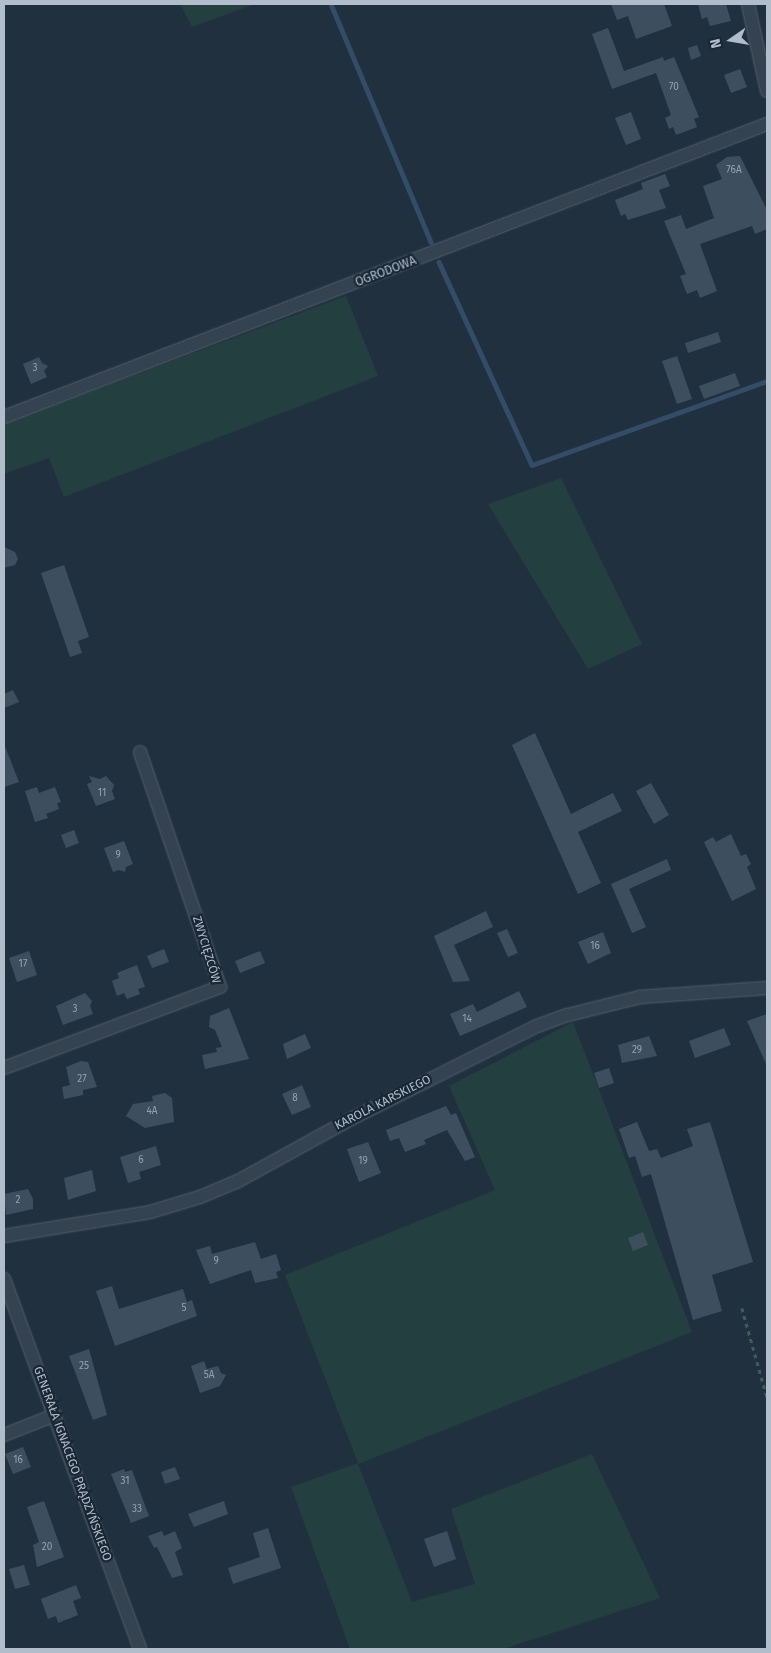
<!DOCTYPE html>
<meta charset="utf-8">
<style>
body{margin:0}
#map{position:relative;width:771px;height:1653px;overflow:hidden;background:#21303f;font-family:"Fira Sans",sans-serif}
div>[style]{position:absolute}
.green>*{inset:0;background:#233f40}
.stream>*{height:4.5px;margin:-2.25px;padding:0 2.25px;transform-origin:2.25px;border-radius:2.25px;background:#334d68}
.building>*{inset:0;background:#3d4f5e}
.path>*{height:2.5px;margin-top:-1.25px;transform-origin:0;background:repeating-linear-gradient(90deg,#415c5d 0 4px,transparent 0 8px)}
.roads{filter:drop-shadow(0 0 1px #53606d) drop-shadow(0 0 1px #53606d)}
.street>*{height:12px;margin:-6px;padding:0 6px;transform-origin:6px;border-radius:6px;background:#35424f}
span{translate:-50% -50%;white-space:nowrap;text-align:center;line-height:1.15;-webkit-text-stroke:4.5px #1a2734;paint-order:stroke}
.number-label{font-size:10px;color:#94a2af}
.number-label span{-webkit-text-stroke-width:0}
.street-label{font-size:12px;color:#b1bdca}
.frame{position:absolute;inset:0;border:5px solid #b1bdca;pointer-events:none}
.north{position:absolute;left:706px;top:15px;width:50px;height:50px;-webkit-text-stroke:4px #1a2734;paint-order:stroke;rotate:257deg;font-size:14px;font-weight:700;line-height:20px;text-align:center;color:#b1bdca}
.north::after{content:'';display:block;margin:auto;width:18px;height:22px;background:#b1bdca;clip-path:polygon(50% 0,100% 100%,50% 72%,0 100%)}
</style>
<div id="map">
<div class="green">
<div style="clip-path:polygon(180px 4px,255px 4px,192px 27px)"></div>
<div style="clip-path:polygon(346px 296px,378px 376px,64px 497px,49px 458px,4px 474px,4px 424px)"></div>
<div style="clip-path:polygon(561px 478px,642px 644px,588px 669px,488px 504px)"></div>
<div style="clip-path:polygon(573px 1022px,692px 1332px,358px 1464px,412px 1602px,475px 1584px,451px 1509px,592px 1454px,660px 1598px,503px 1649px,350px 1649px,291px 1487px,358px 1463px,285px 1275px,495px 1190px,449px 1086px)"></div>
</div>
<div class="stream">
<div style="left:331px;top:4px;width:258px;rotate:67.2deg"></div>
<div style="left:439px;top:262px;width:223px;rotate:65.4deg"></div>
<div style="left:532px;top:465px;width:250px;rotate:-19.7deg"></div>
</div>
<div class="building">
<div style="clip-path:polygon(611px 4px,664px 4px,672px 26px,636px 39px,628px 16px,617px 20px)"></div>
<div style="clip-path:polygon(698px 4px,726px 4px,731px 21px,710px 26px,707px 17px,702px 19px)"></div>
<div style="clip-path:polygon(608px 28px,624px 71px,663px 57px,664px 61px,674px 57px,699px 117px,694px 119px,697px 127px,676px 135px,673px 127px,669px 129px,665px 118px,671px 115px,656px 73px,612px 89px,592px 34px)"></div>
<div style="clip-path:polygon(697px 45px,701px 56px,691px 60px,688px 48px)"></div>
<div style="clip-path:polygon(740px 69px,747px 87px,731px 93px,724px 75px)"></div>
<div style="clip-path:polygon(631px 112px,641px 139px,626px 145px,615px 118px)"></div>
<div style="clip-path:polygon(740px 156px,767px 210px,767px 229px,755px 234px,752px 226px,700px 244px,717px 291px,700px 298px,697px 290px,687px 294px,680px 276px,686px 274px,664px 221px,681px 215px,686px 229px,714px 218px,703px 186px,722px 179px,716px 165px,727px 157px)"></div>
<div style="clip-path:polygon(665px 174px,670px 186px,659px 190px,666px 208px,628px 220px,625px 214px,621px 216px,615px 200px,643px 189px,641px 183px)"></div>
<div style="clip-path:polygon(718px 332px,721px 342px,688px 353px,685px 343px)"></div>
<div style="clip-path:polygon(677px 356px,692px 399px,677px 404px,662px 361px)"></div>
<div style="clip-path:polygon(39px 357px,42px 363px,48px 366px,44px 371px,47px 377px,31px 384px,23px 364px)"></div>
<div style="clip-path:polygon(735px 373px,740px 386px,704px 399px,699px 386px)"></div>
<div style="clip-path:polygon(4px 547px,15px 552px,18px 559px,15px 565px,4px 568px)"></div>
<div style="clip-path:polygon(64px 565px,89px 637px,78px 641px,82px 653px,70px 657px,41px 573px)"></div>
<div style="clip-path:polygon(13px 690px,19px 702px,4px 708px,4px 694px)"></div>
<div style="clip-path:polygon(535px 733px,571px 814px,613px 793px,622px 811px,578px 832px,601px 883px,578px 894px,512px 745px)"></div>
<div style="clip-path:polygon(4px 744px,19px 782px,4px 787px)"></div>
<div style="clip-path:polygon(89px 776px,100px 779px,106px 776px,114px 785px,112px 791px,115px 799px,96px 806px,87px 784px,92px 782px)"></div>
<div style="clip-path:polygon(651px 783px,669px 815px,654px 824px,636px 791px)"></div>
<div style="clip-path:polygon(37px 787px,39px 793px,55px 787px,61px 802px,57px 803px,59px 809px,46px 814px,48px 818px,35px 822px,25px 791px)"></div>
<div style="clip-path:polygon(74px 830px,79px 843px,66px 848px,61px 835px)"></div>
<div style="clip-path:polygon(731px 834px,741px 856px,746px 854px,751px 864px,747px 867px,756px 889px,732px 901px,704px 842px,713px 837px,716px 842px)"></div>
<div style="clip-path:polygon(124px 841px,133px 864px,126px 867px,125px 872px,119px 870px,113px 872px,104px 848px)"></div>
<div style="clip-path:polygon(667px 859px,671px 870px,629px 889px,646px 927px,632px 933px,611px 884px)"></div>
<div style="clip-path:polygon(486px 911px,493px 927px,454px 945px,470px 981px,453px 982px,434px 936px)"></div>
<div style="clip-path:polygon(507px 929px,518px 953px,508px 957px,497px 933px)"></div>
<div style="clip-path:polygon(603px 932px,611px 953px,588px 964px,578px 942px)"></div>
<div style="clip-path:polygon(164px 949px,169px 962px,152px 968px,147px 956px)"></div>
<div style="clip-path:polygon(29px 951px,37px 975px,17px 982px,9px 958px)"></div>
<div style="clip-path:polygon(260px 951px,265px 963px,240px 973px,235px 961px)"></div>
<div style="clip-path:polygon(137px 965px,145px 987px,138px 989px,140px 994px,127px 999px,124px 993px,117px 996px,112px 981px,119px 978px,117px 973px)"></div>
<div style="clip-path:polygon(519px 991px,527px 1007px,460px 1036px,450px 1014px,473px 1004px,477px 1012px)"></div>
<div style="clip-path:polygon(85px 993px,92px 1001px,90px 1006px,93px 1014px,63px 1025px,56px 1006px)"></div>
<div style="clip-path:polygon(229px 1008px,249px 1059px,205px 1069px,202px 1055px,217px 1052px,216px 1048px,222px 1047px,215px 1030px,209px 1027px,210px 1016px)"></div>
<div style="clip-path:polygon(767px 1014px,767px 1064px,766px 1064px,747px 1021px)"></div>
<div style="clip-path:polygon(724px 1028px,731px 1045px,695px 1058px,689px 1041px)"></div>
<div style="clip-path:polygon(305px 1034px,311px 1048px,287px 1059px,283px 1044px)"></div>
<div style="clip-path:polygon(649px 1036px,657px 1056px,622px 1063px,618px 1045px)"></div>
<div style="clip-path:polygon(81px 1061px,88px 1062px,97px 1087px,83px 1090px,83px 1095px,64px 1099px,62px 1087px,70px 1085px,66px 1067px)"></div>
<div style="clip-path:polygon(609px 1068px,614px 1083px,599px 1088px,594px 1073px)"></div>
<div style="clip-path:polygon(302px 1085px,311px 1107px,292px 1115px,282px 1094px)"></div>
<div style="clip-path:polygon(165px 1093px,172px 1098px,174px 1122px,145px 1128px,126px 1116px,133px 1104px,153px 1101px,152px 1096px)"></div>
<div style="clip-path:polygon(446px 1106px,451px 1115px,456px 1113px,475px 1157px,465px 1161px,447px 1130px,424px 1140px,426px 1144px,405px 1152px,399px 1138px,390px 1141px,386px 1130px)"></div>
<div style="clip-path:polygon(637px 1122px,649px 1151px,657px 1149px,661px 1158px,693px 1146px,687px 1129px,710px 1122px,753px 1262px,712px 1275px,722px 1311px,693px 1320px,651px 1174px,642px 1177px,635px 1156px,629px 1158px,619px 1129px)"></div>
<div style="clip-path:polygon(368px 1142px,381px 1173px,359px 1182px,347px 1149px)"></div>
<div style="clip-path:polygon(156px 1146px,161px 1165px,139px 1172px,141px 1179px,128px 1183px,120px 1157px)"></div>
<div style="clip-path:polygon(92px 1170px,96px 1191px,68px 1200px,64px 1178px)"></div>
<div style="clip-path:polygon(28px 1189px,33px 1199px,33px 1209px,6px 1215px,4px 1194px)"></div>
<div style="clip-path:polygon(643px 1232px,648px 1245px,633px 1251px,628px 1238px)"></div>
<div style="clip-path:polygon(255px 1242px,261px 1259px,276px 1254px,281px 1270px,276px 1272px,278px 1278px,255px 1283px,251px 1270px,210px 1284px,196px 1250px,210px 1246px,212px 1254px)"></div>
<div style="clip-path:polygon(112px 1286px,119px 1309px,183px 1289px,187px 1302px,192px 1300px,197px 1316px,115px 1346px,96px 1291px)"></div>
<div style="clip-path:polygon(89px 1349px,107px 1415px,93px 1420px,69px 1356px)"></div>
<div style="clip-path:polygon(204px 1361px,207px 1369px,218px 1366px,221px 1373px,226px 1375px,220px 1386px,200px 1393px,191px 1366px)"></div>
<div style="clip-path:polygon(23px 1447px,31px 1467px,13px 1474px,5px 1454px)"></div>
<div style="clip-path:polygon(175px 1467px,180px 1479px,165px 1484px,161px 1472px)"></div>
<div style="clip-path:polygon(124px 1469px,125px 1472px,132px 1470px,149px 1516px,131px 1523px,111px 1474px)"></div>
<div style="clip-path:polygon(44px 1501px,64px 1557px,37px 1567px,33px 1545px,39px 1542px,27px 1507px)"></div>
<div style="clip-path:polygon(224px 1501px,228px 1514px,194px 1527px,188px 1514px)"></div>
<div style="clip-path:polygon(268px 1528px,281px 1568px,233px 1584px,228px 1568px,260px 1557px,253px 1533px)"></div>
<div style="clip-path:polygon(162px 1531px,164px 1536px,175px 1531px,182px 1548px,175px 1552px,183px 1575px,172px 1578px,157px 1547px,154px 1548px,148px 1536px)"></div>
<div style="clip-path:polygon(447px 1531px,456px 1559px,434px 1567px,424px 1539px)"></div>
<div style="clip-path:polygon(24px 1565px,30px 1585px,15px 1589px,9px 1569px)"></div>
<div style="clip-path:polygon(76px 1585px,81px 1598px,73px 1601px,78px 1615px,58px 1623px,56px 1616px,48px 1619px,41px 1599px)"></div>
</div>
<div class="path">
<div style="left:742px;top:1308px;width:92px;rotate:74.3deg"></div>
</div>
<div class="roads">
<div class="street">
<div style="left:748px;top:4px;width:89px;rotate:77.7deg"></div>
<div style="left:4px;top:417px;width:817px;rotate:-21.01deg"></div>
<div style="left:4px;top:1068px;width:231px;rotate:-20.6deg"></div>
<div style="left:220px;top:987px;width:248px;rotate:-108.8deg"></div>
<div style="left:4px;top:1236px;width:148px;rotate:-9.3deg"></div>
<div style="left:150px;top:1212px;width:52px;rotate:-16.7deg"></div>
<div style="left:200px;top:1197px;width:41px;rotate:-22.8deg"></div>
<div style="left:238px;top:1181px;width:124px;rotate:-28.8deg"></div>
<div style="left:347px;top:1121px;width:212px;rotate:-26.6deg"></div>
<div style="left:537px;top:1026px;width:33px;rotate:-20deg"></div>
<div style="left:568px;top:1015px;width:74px;rotate:-14deg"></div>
<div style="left:640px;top:997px;width:127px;rotate:-4.1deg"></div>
<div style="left:4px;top:1279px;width:394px;rotate:69.8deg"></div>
<div style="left:4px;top:1435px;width:55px;rotate:-21.4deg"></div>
</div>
</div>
<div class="number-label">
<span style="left:674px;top:88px">70</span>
<span style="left:734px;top:171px">76A</span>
<span style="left:35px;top:369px">3</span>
<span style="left:102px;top:794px">11</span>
<span style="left:118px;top:856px">9</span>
<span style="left:595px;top:947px">16</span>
<span style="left:23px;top:965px">17</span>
<span style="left:75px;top:1010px">3</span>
<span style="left:467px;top:1020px">14</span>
<span style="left:637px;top:1051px">29</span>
<span style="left:82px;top:1080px">27</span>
<span style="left:295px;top:1099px">8</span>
<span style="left:152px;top:1112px">4A</span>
<span style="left:141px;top:1161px">6</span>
<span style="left:363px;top:1162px">19</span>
<span style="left:18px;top:1201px">2</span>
<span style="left:216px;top:1262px">9</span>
<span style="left:184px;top:1309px">5</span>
<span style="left:84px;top:1367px">25</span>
<span style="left:209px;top:1376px">5A</span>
<span style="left:18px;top:1461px">16</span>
<span style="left:125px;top:1482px">31</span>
<span style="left:137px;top:1510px">33</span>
<span style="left:47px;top:1548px">20</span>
</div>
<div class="street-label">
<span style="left:386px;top:272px;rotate:-21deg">OGRODOWA</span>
<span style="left:206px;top:950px;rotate:73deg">ZWYCIĘZCÓW</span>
<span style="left:383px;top:1103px;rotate:-27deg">KAROLA KARSKIEGO</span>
<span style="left:72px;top:1464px;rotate:70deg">GENERAŁA IGNACEGO PRĄDZYŃSKIEGO</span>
</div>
<div class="frame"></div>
<div class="north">N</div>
</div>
